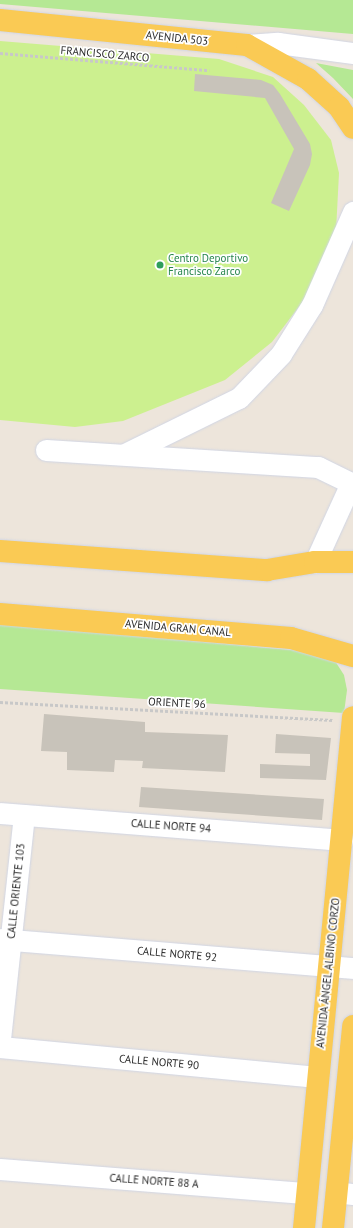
<!DOCTYPE html>
<meta charset="utf-8">
<style>
body{margin:0}
#map{position:relative;width:353px;height:1228px;overflow:hidden;background:#ede5db;font-family:"PT Sans",sans-serif}
div>[style]{position:absolute}
.green>*{inset:0;background:#b5e894}
.pitch>*{inset:0;background:#ccf08f}
.building>*{inset:0;background:#c8c3ba}
.path>*{height:2.5px;margin-top:-1.25px;transform-origin:0;background:repeating-linear-gradient(90deg,#c8c8c8 0 3px,transparent 0 5px)}
.roads{filter:drop-shadow(0 0 1px #d0d5e4) drop-shadow(0 0 1px #d0d5e4)}
.minor>*{height:21px;margin:-10.5px;padding:0 10.5px;transform-origin:10.5px;border-radius:10.5px;background:#fff}
.major>*{height:22px;margin:-11px;padding:0 11px;transform-origin:11px;border-radius:11px;background:#faca54}
.dots>*{width:11px;height:11px;translate:-50% -50%;box-sizing:border-box;border:2px solid #fff;border-radius:50%}
span{translate:-50% -50%;white-space:nowrap;text-align:center;line-height:1.15;-webkit-text-stroke:3.5px #fff;paint-order:stroke}
.street-label{font-size:11px;color:#2a2a2a}
.leisure-label{font-size:11px;color:#27864d}
.left{translate:0 -50%;text-align:left}
</style>
<div id="map">
<div class="green">
<div style="clip-path:polygon(0 0,353px 0,353px 34px,0 4px)"></div>
<div style="clip-path:polygon(316px 63px,353px 70px,353px 99px,333px 78px)"></div>
<div style="clip-path:polygon(0 624px,303px 651px,335px 661px,344px 675px,347px 690px,344px 713px,0 689px)"></div>
</div>
<div class="pitch">
<div style="clip-path:polygon(0 41px,219px 59px,273px 77px,304px 105px,331px 140px,339px 173px,336px 231px,305px 299px,272px 342px,225px 380px,123px 421px,75px 427px,0 420px)"></div>
</div>
<div class="building">
<div style="clip-path:polygon(195px 74px,261px 80px,273px 85px,280px 94px,310px 144px,312px 154px,310px 165px,289px 211px,271px 203px,294px 149px,265px 98px,194px 91px)"></div>
<div style="clip-path:polygon(44px 714px,145px 722px,145px 732px,228px 735px,225px 772px,142px 768px,143px 761px,115px 760px,114px 772px,67px 770px,67px 752px,41px 751px)"></div>
<div style="clip-path:polygon(276px 734px,331px 738px,326px 780px,260px 778px,260px 764px,310px 766px,310px 754px,275px 753px)"></div>
<div style="clip-path:polygon(141px 787px,324px 799px,322px 820px,139px 807px)"></div>
</div>
<div class="path">
<div style="left:0;top:53px;width:210px;rotate:4.7deg"></div>
<div style="left:0;top:702px;width:333px;rotate:3.1deg"></div>
</div>
<div class="roads">
<div class="minor">
<div style="left:247px;top:45px;width:31px;rotate:-4deg"></div>
<div style="left:278px;top:43px;width:76px;rotate:7.6deg"></div>
<div style="left:46px;top:450px;width:273px;rotate:3.6deg"></div>
<div style="left:318px;top:467px;width:39px;rotate:26deg"></div>
<div style="left:125px;top:454px;width:127px;rotate:-26.2deg"></div>
<div style="left:239px;top:398px;width:61px;rotate:-46.3deg"></div>
<div style="left:281px;top:354px;width:58px;rotate:-57.7deg"></div>
<div style="left:312px;top:305px;width:102px;rotate:-66.2deg"></div>
<div style="left:315px;top:562px;width:87px;rotate:-65.5deg"></div>
<div style="left:0;top:813px;width:343px;rotate:4.5deg"></div>
<div style="left:0;top:939px;width:354px;rotate:4.7deg"></div>
<div style="left:0;top:1039px;width:225px;rotate:-83.9deg"></div>
<div style="left:0;top:1047px;width:319px;rotate:5.4deg"></div>
<div style="left:0;top:1169px;width:308px;rotate:4.5deg"></div>
<div style="left:336px;top:1192px;width:17px;rotate:7deg"></div>
</div>
<div class="major">
<div style="left:0;top:20px;width:248px;rotate:5.8deg"></div>
<div style="left:247px;top:45px;width:70px;rotate:29.1deg"></div>
<div style="left:308px;top:79px;width:42px;rotate:42.1deg"></div>
<div style="left:339px;top:107px;width:25px;rotate:56deg"></div>
<div style="left:0;top:551px;width:268px;rotate:4.1deg"></div>
<div style="left:267px;top:570px;width:49px;rotate:-9.5deg"></div>
<div style="left:315px;top:562px;width:38px"></div>
<div style="left:0;top:614px;width:292px;rotate:4.7deg"></div>
<div style="left:291px;top:638px;width:65px;rotate:16.2deg"></div>
<div style="left:304px;top:1228px;width:513px;rotate:-84.52deg"></div>
<div style="left:333px;top:1228px;width:203px;rotate:-84.3deg"></div>
</div>
</div>
<div class="dots">
<div style="left:160px;top:265px;background:#2e9e5b"></div>
</div>
<div class="street-label">
<span style="left:177px;top:38px;rotate:6deg">AVENIDA 503</span>
<span style="left:105px;top:54px;rotate:5deg">FRANCISCO ZARCO</span>
<span style="left:178px;top:628px;rotate:5deg">AVENIDA GRAN CANAL</span>
<span style="left:177px;top:703px;rotate:3deg">ORIENTE 96</span>
<span style="left:171px;top:826px;rotate:4deg">CALLE NORTE 94</span>
<span style="left:16px;top:891px;rotate:-84deg">CALLE ORIENTE 103</span>
<span style="left:177px;top:954px;rotate:5deg">CALLE NORTE 92</span>
<span style="left:328px;top:973px;rotate:-84deg">AVENIDA ÁNGEL ALBINO CORZO</span>
<span style="left:159px;top:1062px;rotate:5deg">CALLE NORTE 90</span>
<span style="left:154px;top:1181px;rotate:4deg">CALLE NORTE 88 A</span>
</div>
<div class="leisure-label">
<span class="left" style="left:168px;top:265px">Centro Deportivo<br>Francisco Zarco</span>
</div>
</div>
